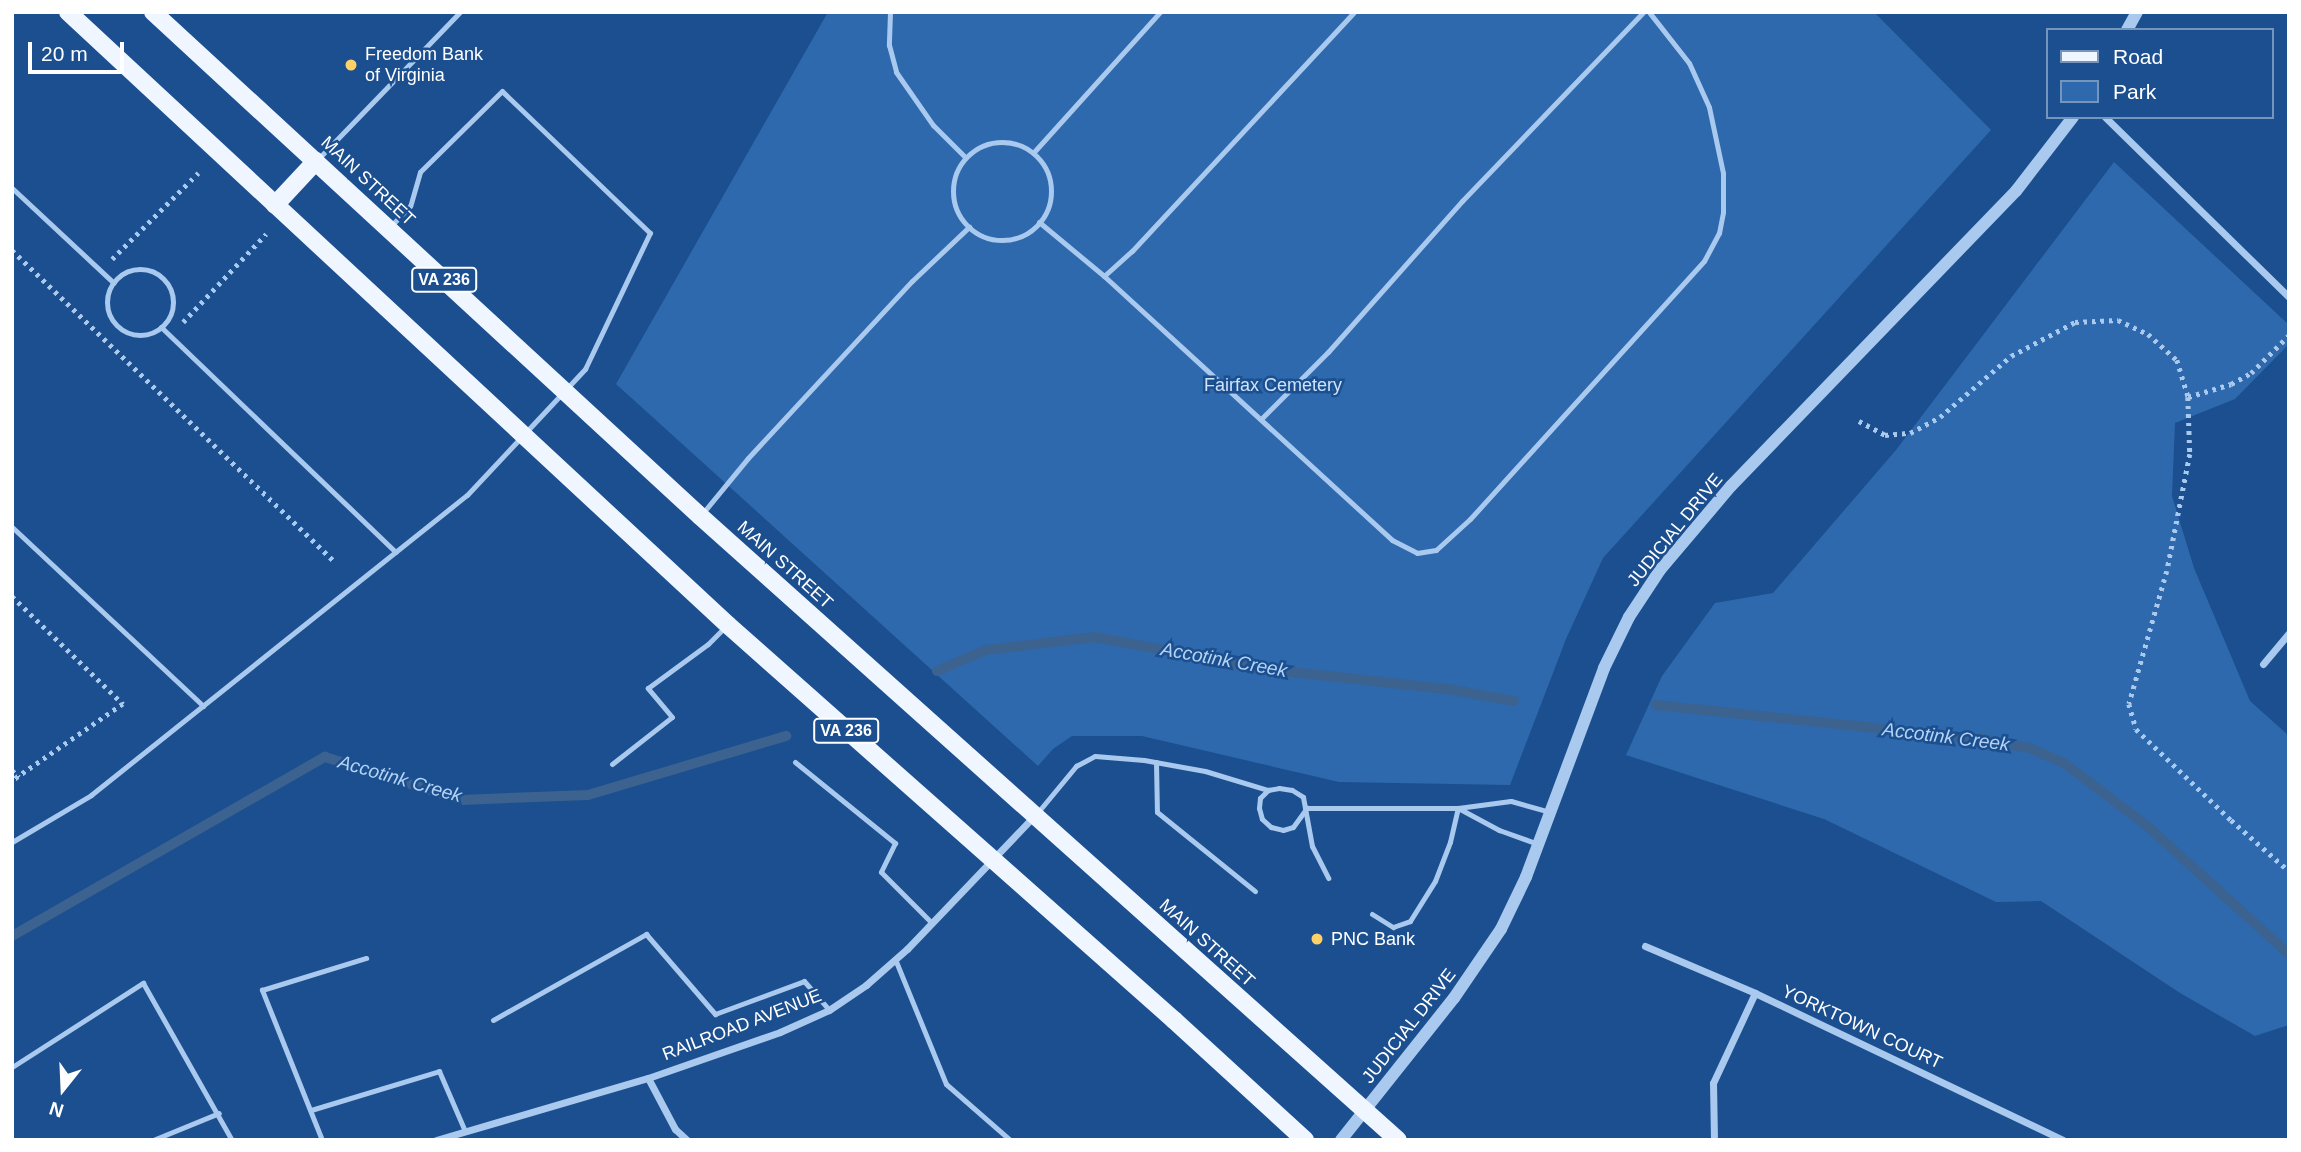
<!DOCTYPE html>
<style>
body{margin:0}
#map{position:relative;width:2301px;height:1152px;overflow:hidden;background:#1b4f8f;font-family:Helvetica,sans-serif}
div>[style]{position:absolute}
.green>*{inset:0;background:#2e69ad}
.stream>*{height:10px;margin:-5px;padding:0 5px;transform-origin:5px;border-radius:5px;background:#3c6290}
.path>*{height:4.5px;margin-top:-2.25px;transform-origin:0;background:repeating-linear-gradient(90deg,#a9c9ee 0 3.5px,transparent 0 8.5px)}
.service>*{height:5px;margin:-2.5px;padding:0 2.5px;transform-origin:2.5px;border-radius:2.5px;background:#a9c9ee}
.service>.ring{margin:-2.5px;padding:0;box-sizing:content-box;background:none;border:5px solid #a9c9ee;border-radius:50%}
.minor>*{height:7px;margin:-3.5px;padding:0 3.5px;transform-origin:3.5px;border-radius:3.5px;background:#a9c9ee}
.tertiary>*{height:12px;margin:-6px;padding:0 6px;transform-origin:6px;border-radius:6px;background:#a9c9ee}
.primary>*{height:18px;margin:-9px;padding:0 9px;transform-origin:9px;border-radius:9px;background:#f0f6ff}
.dots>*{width:19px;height:19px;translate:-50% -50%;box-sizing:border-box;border:4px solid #1b4f8f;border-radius:50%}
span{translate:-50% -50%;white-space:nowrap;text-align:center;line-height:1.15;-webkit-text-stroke:5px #1b4f8f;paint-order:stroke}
.shield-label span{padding:2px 5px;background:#1b4f8f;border:2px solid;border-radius:5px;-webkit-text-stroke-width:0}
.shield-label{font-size:16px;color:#fff;font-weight:700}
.poi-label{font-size:18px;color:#fff}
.left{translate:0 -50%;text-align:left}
.street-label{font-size:18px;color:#fff}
.park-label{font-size:18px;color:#cfe3fa}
.water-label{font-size:19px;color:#b5d3f5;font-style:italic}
.frame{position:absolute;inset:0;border:14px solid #fff;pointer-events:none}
.legend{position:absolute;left:2046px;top:28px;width:228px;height:91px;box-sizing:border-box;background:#1b4f8f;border:2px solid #7695bc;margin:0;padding:9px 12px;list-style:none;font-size:21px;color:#fff}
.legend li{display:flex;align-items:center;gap:14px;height:35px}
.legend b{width:35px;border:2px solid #7695bc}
.north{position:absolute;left:28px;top:1054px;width:70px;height:70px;-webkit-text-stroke:5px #1b4f8f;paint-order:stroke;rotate:198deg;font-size:19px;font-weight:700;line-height:28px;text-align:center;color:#fff}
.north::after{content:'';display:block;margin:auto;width:24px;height:32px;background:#fff;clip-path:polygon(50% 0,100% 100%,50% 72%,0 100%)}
.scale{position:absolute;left:28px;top:42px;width:96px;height:32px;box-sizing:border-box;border:4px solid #fff;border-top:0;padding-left:9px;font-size:21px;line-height:24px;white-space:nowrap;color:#fff;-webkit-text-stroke:5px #1b4f8f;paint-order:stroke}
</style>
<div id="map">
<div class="green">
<div style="clip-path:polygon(828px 12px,1874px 12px,1991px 130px,1603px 558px,1566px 639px,1510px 785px,1339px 782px,1142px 736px,1072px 736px,1053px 749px,1038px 766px,616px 384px)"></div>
<div style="clip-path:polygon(2114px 162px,2289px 325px,2289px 344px,2235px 399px,2175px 423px,2172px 496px,2194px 568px,2250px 701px,2289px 736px,2289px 1025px,2255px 1036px,2180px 993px,2041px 901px,1996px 902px,1824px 819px,1626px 755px,1662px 676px,1715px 603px,1773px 593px,1896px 450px)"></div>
</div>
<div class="stream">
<div style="left:937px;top:671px;width:53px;rotate:-23.2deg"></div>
<div style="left:986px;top:650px;width:110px;rotate:-6.8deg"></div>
<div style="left:1095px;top:637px;width:171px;rotate:10.8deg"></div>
<div style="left:1263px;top:669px;width:185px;rotate:6.2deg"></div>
<div style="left:1447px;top:689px;width:68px;rotate:10.2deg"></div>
<div style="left:1656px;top:705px;width:328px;rotate:6deg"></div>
<div style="left:1982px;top:739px;width:48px;rotate:10.8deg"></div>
<div style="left:2029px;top:748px;width:38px;rotate:23deg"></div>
<div style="left:2064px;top:763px;width:103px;rotate:37.1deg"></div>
<div style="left:2146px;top:825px;width:193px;rotate:42.1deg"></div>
<div style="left:12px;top:936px;width:361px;rotate:-29.8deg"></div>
<div style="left:325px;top:757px;width:143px;rotate:17.5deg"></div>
<div style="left:461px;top:800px;width:127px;rotate:-2.3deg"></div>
<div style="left:588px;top:795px;width:207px;rotate:-16.6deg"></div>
</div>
<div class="path">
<div style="left:12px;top:250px;width:449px;rotate:44deg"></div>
<div style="left:112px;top:259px;width:122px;rotate:-45deg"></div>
<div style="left:183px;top:322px;width:121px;rotate:-46.7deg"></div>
<div style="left:2188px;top:397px;width:45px;rotate:-16.8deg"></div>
<div style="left:2231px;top:384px;width:23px;rotate:-29deg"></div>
<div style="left:2251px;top:373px;width:54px;rotate:-45deg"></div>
<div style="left:1859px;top:421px;width:30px;rotate:28deg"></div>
<div style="left:1885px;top:435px;width:25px;rotate:-5deg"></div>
<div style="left:1910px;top:433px;width:34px;rotate:-28deg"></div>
<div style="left:1940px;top:417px;width:94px;rotate:-40.7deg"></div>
<div style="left:2011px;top:356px;width:72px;rotate:-28deg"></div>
<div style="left:2075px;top:322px;width:43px;rotate:-2.7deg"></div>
<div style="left:2118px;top:320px;width:33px;rotate:25deg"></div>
<div style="left:2148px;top:334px;width:39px;rotate:42deg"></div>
<div style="left:2177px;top:360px;width:39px;rotate:73deg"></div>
<div style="left:2188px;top:397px;width:57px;rotate:88deg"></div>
<div style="left:2190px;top:454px;width:119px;rotate:101.1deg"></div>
<div style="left:2167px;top:571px;width:138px;rotate:105.9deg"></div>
<div style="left:2129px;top:704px;width:26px;rotate:74deg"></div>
<div style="left:2136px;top:729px;width:132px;rotate:43.8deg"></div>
<div style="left:2231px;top:820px;width:77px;rotate:41.3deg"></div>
<div style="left:12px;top:596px;width:155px;rotate:44.2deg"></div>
<div style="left:123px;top:704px;width:135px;rotate:145.3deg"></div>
<div style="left:12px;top:770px;width:10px;rotate:45deg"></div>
</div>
<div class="service">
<div style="left:890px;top:12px;width:33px;rotate:92deg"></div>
<div style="left:889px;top:45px;width:28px;rotate:75deg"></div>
<div style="left:896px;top:72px;width:65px;rotate:55.1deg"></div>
<div style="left:933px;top:125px;width:45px;rotate:45deg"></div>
<div class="ring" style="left:953px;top:142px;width:93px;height:93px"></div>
<div style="left:1033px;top:153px;width:190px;rotate:-48deg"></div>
<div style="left:318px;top:159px;width:204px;rotate:-46deg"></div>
<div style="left:12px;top:188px;width:139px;rotate:43deg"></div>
<div style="left:1039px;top:222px;width:85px;rotate:39.7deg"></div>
<div style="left:1104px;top:276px;width:391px;rotate:42.5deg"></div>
<div style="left:1392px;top:540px;width:28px;rotate:27deg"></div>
<div style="left:1417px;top:553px;width:19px;rotate:-9deg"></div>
<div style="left:1436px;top:550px;width:46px;rotate:-42.4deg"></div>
<div style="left:1470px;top:519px;width:348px;rotate:-47.8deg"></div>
<div style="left:1704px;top:261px;width:32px;rotate:-62deg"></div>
<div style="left:1719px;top:233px;width:21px;rotate:-79deg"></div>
<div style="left:1723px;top:212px;width:39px;rotate:-90deg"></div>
<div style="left:1723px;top:173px;width:67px;rotate:-102deg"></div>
<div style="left:1709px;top:107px;width:48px;rotate:-114.4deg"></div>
<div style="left:1689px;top:63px;width:65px;rotate:-128.1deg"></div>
<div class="ring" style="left:107px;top:269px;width:61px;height:61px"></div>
<div style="left:1104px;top:276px;width:38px;rotate:-42deg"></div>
<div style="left:1132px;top:251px;width:326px;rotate:-47.1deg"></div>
<div style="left:161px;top:327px;width:325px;rotate:43.8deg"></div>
<div style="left:1261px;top:419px;width:95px;rotate:-45deg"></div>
<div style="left:1328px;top:352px;width:202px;rotate:-48.4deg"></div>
<div style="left:1462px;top:201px;width:262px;rotate:-46.2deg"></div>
<div style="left:702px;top:514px;width:72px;rotate:-50.6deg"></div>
<div style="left:748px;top:458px;width:241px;rotate:-47.2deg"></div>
<div style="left:912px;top:281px;width:79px;rotate:-43.5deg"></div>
<div style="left:12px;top:527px;width:262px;rotate:43.1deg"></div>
<div style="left:795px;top:762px;width:129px;rotate:39deg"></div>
<div style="left:895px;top:843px;width:32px;rotate:116deg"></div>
<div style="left:881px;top:872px;width:72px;rotate:45deg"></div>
<div style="left:1156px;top:762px;width:50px;rotate:88.9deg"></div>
<div style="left:1157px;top:812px;width:126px;rotate:38.9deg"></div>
<div style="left:612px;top:764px;width:76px;rotate:-38.1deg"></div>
<div style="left:672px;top:717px;width:38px;rotate:-130deg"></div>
<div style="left:648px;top:688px;width:74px;rotate:-36.3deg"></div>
<div style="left:708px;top:644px;width:24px;rotate:-45deg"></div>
<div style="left:1268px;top:790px;width:11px;rotate:135deg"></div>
<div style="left:1260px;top:798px;width:10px;rotate:96deg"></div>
<div style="left:1259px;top:808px;width:11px;rotate:75deg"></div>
<div style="left:1262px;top:819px;width:12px;rotate:42deg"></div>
<div style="left:1271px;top:827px;width:12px;rotate:14deg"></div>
<div style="left:1283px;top:830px;width:10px;rotate:-17deg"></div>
<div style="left:1293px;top:827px;width:24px;rotate:-54deg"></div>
<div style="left:1307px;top:808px;width:151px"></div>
<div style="left:1458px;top:808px;width:53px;rotate:-7.5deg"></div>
<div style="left:1511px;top:801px;width:41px;rotate:15.8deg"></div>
<div style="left:1458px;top:808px;width:47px;rotate:28.2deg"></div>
<div style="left:1499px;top:830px;width:41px;rotate:19.7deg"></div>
<div style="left:1038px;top:812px;width:60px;rotate:-50.4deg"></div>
<div style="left:1076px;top:766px;width:21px;rotate:-28deg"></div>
<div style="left:1095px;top:756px;width:49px;rotate:4.7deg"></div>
<div style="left:1144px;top:760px;width:62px;rotate:10.2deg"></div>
<div style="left:1205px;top:771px;width:66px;rotate:16.8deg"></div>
<div style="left:1268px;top:790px;width:11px;rotate:-10deg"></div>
<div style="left:1279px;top:788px;width:13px;rotate:9deg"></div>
<div style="left:1292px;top:790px;width:13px;rotate:32deg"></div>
<div style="left:1303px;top:797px;width:50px;rotate:79.6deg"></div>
<div style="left:1312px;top:846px;width:36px;rotate:63deg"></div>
<div style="left:12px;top:842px;width:92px;rotate:-30.7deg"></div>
<div style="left:91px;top:795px;width:481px;rotate:-38.6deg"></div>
<div style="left:467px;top:495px;width:173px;rotate:-46.9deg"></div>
<div style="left:585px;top:369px;width:151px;rotate:-64.5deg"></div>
<div style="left:650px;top:233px;width:205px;rotate:-136.2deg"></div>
<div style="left:502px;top:91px;width:115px;rotate:135.4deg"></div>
<div style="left:420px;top:172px;width:35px;rotate:106deg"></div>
<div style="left:410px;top:206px;width:28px;rotate:134deg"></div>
<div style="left:1372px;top:914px;width:25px;rotate:32deg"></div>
<div style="left:1393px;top:927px;width:18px;rotate:-19deg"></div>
<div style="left:1410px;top:921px;width:47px;rotate:-58deg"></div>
<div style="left:1435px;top:881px;width:42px;rotate:-69deg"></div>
<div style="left:1450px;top:842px;width:35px;rotate:-77deg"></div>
<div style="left:895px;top:959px;width:135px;rotate:67.8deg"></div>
<div style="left:946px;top:1084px;width:85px;rotate:41.2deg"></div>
<div style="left:493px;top:1020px;width:176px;rotate:-29.3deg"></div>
<div style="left:646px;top:934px;width:106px;rotate:49.2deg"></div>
<div style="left:715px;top:1014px;width:95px;rotate:-20.3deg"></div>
<div style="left:804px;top:981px;width:38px;rotate:49deg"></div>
<div style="left:12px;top:1067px;width:156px;rotate:-32.7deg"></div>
<div style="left:143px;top:983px;width:180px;rotate:60.5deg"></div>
<div style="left:311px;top:1110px;width:134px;rotate:-16.9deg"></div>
<div style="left:439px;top:1071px;width:65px;rotate:66.6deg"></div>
<div style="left:153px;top:1140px;width:71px;rotate:-22.2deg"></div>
<div style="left:322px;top:1140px;width:162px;rotate:-111.8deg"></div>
<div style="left:262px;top:990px;width:109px;rotate:-17.1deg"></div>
</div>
<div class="minor">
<div style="left:2105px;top:117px;width:257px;rotate:44.4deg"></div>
<div style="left:2263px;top:664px;width:40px;rotate:-50deg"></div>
<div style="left:1645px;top:946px;width:120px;rotate:23.1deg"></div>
<div style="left:1755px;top:993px;width:341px;rotate:25.5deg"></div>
<div style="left:648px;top:1078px;width:58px;rotate:62.1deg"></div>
<div style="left:675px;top:1129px;width:16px;rotate:43deg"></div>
<div style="left:436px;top:1140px;width:221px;rotate:-16.3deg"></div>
<div style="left:648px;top:1078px;width:140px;rotate:-19.2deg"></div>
<div style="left:780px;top:1032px;width:54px;rotate:-24.2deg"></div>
<div style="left:829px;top:1010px;width:45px;rotate:-34deg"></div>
<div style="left:866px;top:985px;width:55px;rotate:-41.3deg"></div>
<div style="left:907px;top:949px;width:182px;rotate:-46.3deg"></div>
<div style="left:1714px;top:1140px;width:57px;rotate:-91deg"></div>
<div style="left:1713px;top:1083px;width:99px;rotate:-65deg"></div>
</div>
<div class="tertiary">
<div style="left:2127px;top:30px;width:21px;rotate:-61deg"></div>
<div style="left:1341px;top:1140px;width:181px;rotate:-51.5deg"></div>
<div style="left:1454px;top:998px;width:83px;rotate:-55.7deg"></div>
<div style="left:1501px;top:929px;width:58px;rotate:-64.3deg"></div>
<div style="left:1526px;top:877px;width:223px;rotate:-69.5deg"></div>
<div style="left:1604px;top:668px;width:57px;rotate:-63.9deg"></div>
<div style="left:1629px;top:617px;width:56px;rotate:-56.6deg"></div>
<div style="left:1660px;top:570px;width:110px;rotate:-49.8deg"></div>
<div style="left:1731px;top:486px;width:410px;rotate:-46deg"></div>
<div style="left:2016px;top:191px;width:93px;rotate:-52.4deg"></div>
</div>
<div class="primary">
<div style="left:68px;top:12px;width:901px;rotate:42.89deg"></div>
<div style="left:728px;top:625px;width:596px;rotate:41.53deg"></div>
<div style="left:1174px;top:1020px;width:178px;rotate:42.5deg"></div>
<div style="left:153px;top:12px;width:744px;rotate:42.66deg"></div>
<div style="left:700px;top:516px;width:936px;rotate:41.8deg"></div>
<div style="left:275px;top:205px;width:60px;rotate:-47deg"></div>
</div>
<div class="dots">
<div style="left:351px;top:65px;background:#ffd166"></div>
<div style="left:1317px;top:939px;background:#ffd166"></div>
</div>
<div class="shield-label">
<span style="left:444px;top:280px">VA 236</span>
<span style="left:846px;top:731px">VA 236</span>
</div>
<div class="poi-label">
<span class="left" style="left:365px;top:65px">Freedom Bank<br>of Virginia</span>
<span class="left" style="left:1331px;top:939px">PNC Bank</span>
</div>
<div class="street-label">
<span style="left:368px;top:181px;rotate:43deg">MAIN STREET</span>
<span style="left:1675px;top:530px;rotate:-51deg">JUDICIAL DRIVE</span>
<span style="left:785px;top:565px;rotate:42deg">MAIN STREET</span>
<span style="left:1207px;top:943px;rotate:42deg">MAIN STREET</span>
<span style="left:742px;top:1025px;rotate:-21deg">RAILROAD AVENUE</span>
<span style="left:1409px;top:1026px;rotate:-52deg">JUDICIAL DRIVE</span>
<span style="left:1862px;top:1027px;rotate:25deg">YORKTOWN COURT</span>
</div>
<div class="park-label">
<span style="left:1273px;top:385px">Fairfax Cemetery</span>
</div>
<div class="water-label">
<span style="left:1224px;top:660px;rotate:10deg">Accotink Creek</span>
<span style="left:1946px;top:737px;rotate:7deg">Accotink Creek</span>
<span style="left:400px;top:779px;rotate:16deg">Accotink Creek</span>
</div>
<div class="frame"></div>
<ul class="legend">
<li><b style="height:9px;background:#f0f6ff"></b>Road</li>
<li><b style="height:19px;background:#2e69ad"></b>Park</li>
</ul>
<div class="north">N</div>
<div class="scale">20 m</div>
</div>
